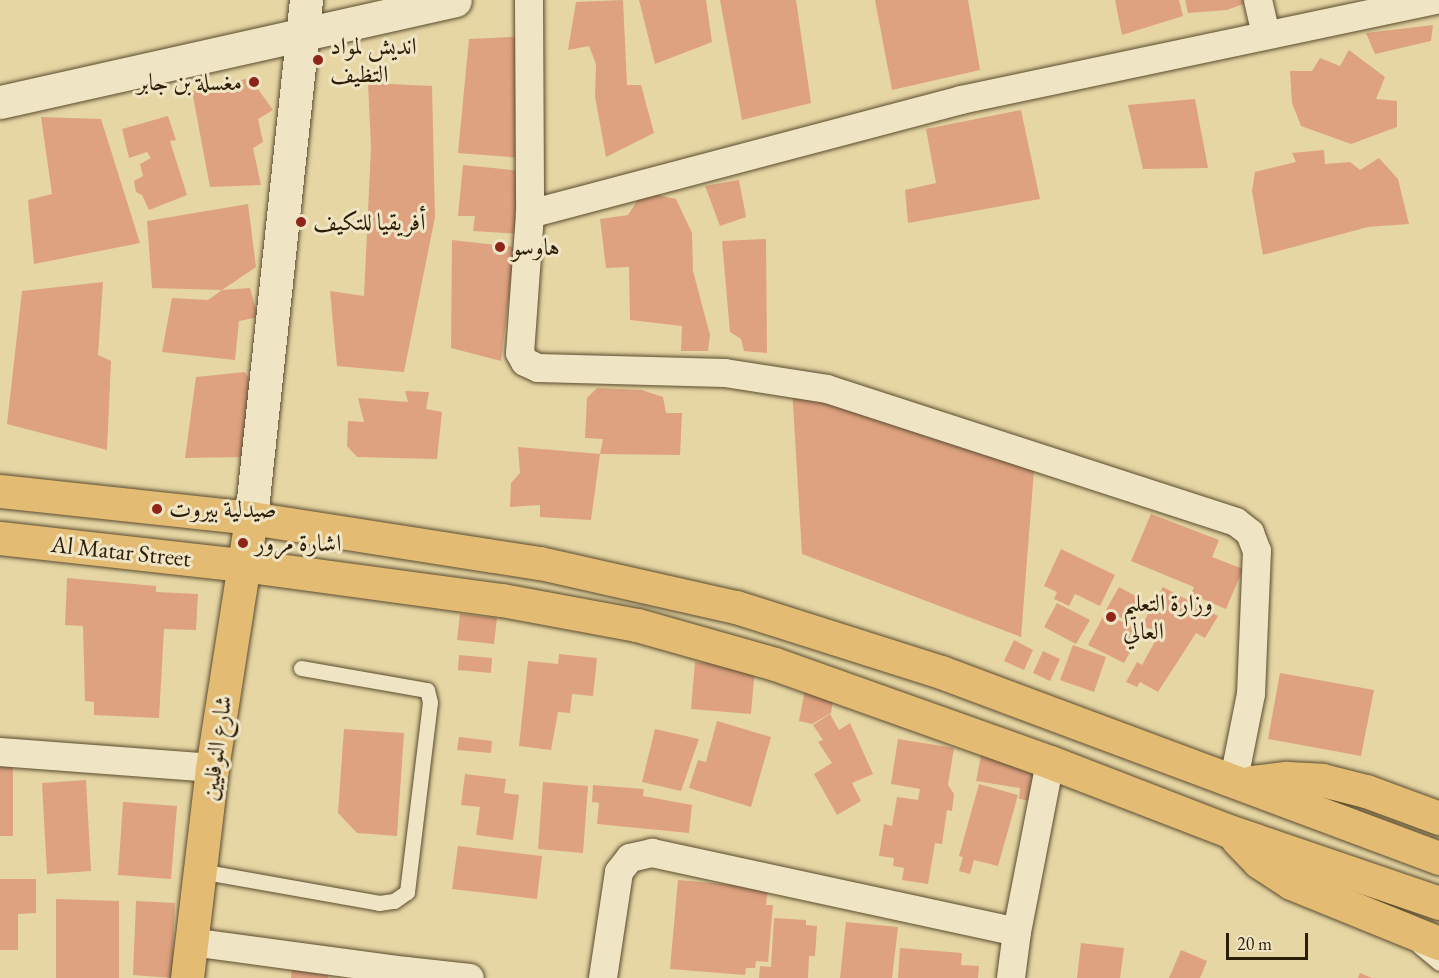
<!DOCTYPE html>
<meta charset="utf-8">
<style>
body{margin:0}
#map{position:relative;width:1439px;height:978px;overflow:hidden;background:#e6d6a4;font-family:"EB Garamond",Amiri,serif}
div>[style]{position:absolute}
.building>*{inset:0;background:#dea280}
.roads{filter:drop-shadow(0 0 2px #5a4b2e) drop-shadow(0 0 2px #5a4b2e)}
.lane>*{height:15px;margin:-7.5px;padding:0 7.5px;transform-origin:7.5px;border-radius:7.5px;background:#efe4c4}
.street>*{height:28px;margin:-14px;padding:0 14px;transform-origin:14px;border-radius:14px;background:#efe4c4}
.secondary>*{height:33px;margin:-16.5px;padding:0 16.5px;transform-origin:16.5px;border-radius:16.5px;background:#efe4c4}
.primary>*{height:33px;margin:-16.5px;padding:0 16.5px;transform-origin:16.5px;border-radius:16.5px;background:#e3bb72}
.dots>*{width:16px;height:16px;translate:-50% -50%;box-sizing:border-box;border:3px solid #efe4c4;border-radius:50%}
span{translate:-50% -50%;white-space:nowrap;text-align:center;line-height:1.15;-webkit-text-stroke:6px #efe4c4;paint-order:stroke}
.poi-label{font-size:24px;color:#2c1d07}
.left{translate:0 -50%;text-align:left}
.right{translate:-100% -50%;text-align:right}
.street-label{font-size:24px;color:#2c1d07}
.scale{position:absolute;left:1226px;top:933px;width:82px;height:27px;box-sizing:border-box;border:3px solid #2c1d07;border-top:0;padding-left:8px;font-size:18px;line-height:21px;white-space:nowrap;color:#2c1d07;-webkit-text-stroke:4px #efe4c4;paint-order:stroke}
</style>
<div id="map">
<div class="building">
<div style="clip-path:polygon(623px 0,627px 85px,641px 85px,654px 133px,606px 157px,595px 96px,596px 64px,589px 46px,568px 50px,576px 2px)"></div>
<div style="clip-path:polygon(639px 0,706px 0,712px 42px,655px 64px)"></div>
<div style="clip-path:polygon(720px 0,796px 0,811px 103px,742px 120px)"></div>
<div style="clip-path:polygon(875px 0,968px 0,980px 70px,892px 90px)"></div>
<div style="clip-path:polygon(1115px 0,1179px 0,1183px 16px,1122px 35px)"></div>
<div style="clip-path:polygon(1185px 0,1254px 0,1227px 10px,1188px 13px)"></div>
<div style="clip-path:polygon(1433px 25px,1431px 41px,1375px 54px,1366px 33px)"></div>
<div style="clip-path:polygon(529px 36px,522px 158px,458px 153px,469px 39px)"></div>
<div style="clip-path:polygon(1349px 50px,1385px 77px,1376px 99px,1397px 101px,1397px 127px,1351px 144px,1301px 126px,1292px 103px,1290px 71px,1312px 71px,1320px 58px,1340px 66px)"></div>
<div style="clip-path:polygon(250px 78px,273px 110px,258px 119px,263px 142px,253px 148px,261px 185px,210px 187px,192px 91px)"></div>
<div style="clip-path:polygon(368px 83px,432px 86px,435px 217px,404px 372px,337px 366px,330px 291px,364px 296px,371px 147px)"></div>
<div style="clip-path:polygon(1195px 99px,1208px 168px,1143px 169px,1128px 105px)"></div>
<div style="clip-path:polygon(1021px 110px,1040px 199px,908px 223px,905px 190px,936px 183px,926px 129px)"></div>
<div style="clip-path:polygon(168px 116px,176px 140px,170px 141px,187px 195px,149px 210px,142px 195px,136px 192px,134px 181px,143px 176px,140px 164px,151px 158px,147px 152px,129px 158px,122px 129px)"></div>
<div style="clip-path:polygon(41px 117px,101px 119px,140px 243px,34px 264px,28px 200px,52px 194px)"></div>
<div style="clip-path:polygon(1324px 150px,1325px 164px,1350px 162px,1360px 170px,1379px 158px,1398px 179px,1409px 224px,1368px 227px,1263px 255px,1252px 191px,1255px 172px,1296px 162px,1292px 153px)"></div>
<div style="clip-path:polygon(463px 165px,521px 171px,521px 234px,473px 231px,475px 216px,458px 216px)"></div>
<div style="clip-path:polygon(739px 180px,746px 217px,720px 226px,705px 186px)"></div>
<div style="clip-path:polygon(643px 192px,676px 199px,692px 233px,693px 271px,710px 335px,708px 351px,681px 351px,682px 326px,630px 320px,629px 267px,606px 268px,600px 219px,628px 215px)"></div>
<div style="clip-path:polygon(248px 204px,256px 267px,222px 290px,152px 288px,147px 221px)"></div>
<div style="clip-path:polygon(766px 239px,767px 353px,744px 351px,741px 339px,730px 332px,722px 241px)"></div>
<div style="clip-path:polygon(452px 240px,515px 247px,501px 361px,451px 348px)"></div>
<div style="clip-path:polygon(103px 282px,98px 355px,111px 361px,107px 450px,7px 424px,22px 291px)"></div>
<div style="clip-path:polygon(250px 288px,258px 317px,239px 321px,235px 360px,162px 352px,172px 298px,208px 300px,222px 290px)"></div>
<div style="clip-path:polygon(245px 372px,254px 389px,247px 457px,185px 458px,196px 377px)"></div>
<div style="clip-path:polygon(597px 388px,642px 390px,663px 397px,666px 413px,682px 413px,680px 455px,600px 454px,603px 439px,585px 438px,587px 398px)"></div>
<div style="clip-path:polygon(792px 388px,1034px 470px,1021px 637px,802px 554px)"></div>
<div style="clip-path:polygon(405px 391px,429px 392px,426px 409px,442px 412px,437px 459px,357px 457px,347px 446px,348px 421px,364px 422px,358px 398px,408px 402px)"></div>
<div style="clip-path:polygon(518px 447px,600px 454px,591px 520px,540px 517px,540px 505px,510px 507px,511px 483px,520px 473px)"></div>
<div style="clip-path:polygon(1151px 514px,1219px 540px,1212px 557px,1243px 569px,1226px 609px,1191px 594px,1194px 587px,1131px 561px)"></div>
<div style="clip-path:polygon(1061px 549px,1115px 575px,1100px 606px,1075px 594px,1069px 606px,1054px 599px,1057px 592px,1044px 586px)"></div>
<div style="clip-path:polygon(67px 578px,156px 586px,156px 592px,198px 594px,196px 630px,164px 629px,159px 718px,94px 715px,94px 702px,85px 701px,83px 626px,65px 625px)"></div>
<div style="clip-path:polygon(1119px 587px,1141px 599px,1129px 622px,1106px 610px)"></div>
<div style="clip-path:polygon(1163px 587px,1218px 616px,1205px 638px,1196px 633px,1158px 692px,1140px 682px,1137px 687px,1126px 682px,1137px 662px,1142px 665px,1159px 634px,1142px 625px)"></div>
<div style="clip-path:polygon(1057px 603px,1090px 620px,1076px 644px,1044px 627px)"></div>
<div style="clip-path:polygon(1105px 613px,1141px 632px,1124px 663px,1088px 645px)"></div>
<div style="clip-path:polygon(460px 614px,497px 618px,494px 644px,457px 640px)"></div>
<div style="clip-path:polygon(1014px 640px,1033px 650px,1024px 670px,1004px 661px)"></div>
<div style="clip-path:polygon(1073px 645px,1106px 657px,1094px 692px,1060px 680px)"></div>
<div style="clip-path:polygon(1043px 651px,1060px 659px,1050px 681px,1033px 673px)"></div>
<div style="clip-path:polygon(559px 654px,597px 658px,593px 696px,572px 694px,570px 713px,558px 712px,551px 750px,519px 746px,528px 661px,558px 664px)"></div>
<div style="clip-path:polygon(459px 655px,492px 658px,491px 673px,458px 670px)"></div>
<div style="clip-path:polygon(695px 662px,755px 667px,751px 714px,691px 709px)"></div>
<div style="clip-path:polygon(1280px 673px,1374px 690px,1361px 756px,1268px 739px)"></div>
<div style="clip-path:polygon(805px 690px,834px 695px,831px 713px,812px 724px,799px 721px)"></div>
<div style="clip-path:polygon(830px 714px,839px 730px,850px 723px,873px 774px,852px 783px,861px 801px,837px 815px,814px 774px,832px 763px,818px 742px,823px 740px,813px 725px)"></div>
<div style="clip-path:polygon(717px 721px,771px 737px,751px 807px,689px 788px,698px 760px,706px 762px)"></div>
<div style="clip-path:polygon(344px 729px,404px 733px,397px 836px,357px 833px,338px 813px)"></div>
<div style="clip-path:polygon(655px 729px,699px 739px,681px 791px,642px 782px)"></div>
<div style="clip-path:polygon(459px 737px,492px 741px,491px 753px,457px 750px)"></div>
<div style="clip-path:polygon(898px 739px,954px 748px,948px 785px,954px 794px,952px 811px,947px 810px,942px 844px,935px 843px,928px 884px,902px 880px,904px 868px,893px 866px,894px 858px,879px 856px,884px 824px,892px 826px,897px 797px,918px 800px,920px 789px,891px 784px)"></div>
<div style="clip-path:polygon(982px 751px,1046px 763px,1038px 802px,1019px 799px,1020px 788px,976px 781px)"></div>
<div style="clip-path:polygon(0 764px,13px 764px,13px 836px,0 836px)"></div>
<div style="clip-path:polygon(465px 774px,506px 779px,504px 793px,519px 795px,513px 840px,476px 835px,480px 807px,461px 805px)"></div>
<div style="clip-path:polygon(86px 780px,91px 871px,47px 874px,42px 783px)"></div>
<div style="clip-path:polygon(543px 782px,588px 786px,583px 853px,538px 849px)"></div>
<div style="clip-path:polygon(979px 784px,1018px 795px,998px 866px,974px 860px,970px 874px,959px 871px,963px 857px,959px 856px)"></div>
<div style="clip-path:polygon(593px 785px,644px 789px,643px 796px,692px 805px,689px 833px,597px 824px,599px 803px,592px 802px)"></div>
<div style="clip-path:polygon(123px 802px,177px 806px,171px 879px,118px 875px)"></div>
<div style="clip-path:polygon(458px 846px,542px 856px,537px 899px,452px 889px)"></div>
<div style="clip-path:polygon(0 879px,36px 879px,36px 913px,18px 914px,18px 950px,0 950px)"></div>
<div style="clip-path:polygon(678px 880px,768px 888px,766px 905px,773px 905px,768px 962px,756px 961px,755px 968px,746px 968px,745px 975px,670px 969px)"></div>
<div style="clip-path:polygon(56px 899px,119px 901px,119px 978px,56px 978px)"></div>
<div style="clip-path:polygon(136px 901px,175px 903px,172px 978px,133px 975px)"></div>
<div style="clip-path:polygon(774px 918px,806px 920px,806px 925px,817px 926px,815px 956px,809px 956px,808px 978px,759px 978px,760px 966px,771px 967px)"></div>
<div style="clip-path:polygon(846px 922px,898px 927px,892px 978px,840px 978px)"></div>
<div style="clip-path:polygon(1081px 943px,1124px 948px,1120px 978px,1077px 978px)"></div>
<div style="clip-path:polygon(900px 948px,962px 953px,961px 965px,979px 966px,978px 978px,898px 978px)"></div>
<div style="clip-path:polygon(1181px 950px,1207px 961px,1200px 978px,1169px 978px)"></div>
<div style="clip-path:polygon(292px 968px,328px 971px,328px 978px,291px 978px)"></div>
<div style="clip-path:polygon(1360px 973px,1372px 978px,1358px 978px)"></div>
</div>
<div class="roads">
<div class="lane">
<div style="left:200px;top:871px;width:182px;rotate:10.1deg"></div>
<div style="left:379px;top:903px;width:15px;rotate:-8deg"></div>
<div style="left:394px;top:901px;width:16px;rotate:-35deg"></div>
<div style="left:407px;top:892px;width:191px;rotate:-83.1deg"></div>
<div style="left:430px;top:702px;width:12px;rotate:-104deg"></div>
<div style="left:427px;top:690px;width:128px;rotate:-170.1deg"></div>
<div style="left:1419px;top:946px;width:26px;rotate:40deg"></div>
</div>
<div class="street">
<div style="left:529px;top:0;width:214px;rotate:89.7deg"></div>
<div style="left:530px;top:214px;width:139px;rotate:94.1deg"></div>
<div style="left:520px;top:353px;width:10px;rotate:61deg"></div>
<div style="left:525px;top:362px;width:14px;rotate:25deg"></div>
<div style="left:538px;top:368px;width:187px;rotate:1.5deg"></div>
<div style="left:725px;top:373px;width:103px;rotate:8.9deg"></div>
<div style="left:827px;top:389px;width:430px;rotate:18deg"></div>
<div style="left:1236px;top:522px;width:18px;rotate:38deg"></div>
<div style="left:1250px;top:533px;width:19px;rotate:69deg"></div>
<div style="left:1257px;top:551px;width:143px;rotate:92.4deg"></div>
<div style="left:1251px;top:694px;width:87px;rotate:101.3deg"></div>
<div style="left:1258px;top:0;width:35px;rotate:77deg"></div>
<div style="left:530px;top:214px;width:446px;rotate:-14.8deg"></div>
<div style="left:961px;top:100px;width:484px;rotate:-11.9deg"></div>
<div style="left:0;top:752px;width:213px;rotate:4.3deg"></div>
<div style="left:191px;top:942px;width:217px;rotate:7.7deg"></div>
<div style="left:406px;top:971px;width:7px;rotate:98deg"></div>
<div style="left:406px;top:971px;width:64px;rotate:6.2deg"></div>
<div style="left:603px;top:978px;width:107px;rotate:-81.4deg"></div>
<div style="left:619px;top:872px;width:18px;rotate:-52deg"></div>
<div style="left:630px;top:858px;width:23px;rotate:-13deg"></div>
<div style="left:652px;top:853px;width:373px;rotate:12.2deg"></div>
<div style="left:1011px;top:978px;width:46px;rotate:-82.6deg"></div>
<div style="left:1017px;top:932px;width:173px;rotate:-79deg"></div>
</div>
<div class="secondary">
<div style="left:0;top:102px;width:466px;rotate:-12.6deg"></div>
<div style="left:251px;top:518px;width:521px;rotate:-83.94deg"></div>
</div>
<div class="primary">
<div style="left:0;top:491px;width:252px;rotate:6.1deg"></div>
<div style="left:251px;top:518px;width:292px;rotate:8.9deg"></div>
<div style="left:540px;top:563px;width:201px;rotate:12.7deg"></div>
<div style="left:736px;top:607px;width:215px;rotate:17.6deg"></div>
<div style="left:941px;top:672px;width:532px;rotate:20.48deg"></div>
<div style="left:0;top:538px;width:244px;rotate:6.4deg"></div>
<div style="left:242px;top:565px;width:262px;rotate:7.7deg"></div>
<div style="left:502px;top:600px;width:137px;rotate:10.5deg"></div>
<div style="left:637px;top:625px;width:143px;rotate:15.8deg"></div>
<div style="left:775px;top:664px;width:292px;rotate:19.6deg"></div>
<div style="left:1050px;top:762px;width:192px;rotate:21.1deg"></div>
<div style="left:1229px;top:831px;width:222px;rotate:18.9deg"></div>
<div style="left:1252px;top:782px;width:35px;rotate:-7deg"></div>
<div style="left:1287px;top:778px;width:35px;rotate:3deg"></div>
<div style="left:1322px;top:780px;width:45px;rotate:14deg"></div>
<div style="left:1366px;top:791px;width:78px;rotate:20.3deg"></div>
<div style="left:1237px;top:839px;width:32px;rotate:46deg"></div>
<div style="left:1259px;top:862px;width:38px;rotate:33deg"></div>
<div style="left:1291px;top:883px;width:160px;rotate:22.1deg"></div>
<div style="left:187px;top:978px;width:211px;rotate:-83.2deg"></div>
<div style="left:212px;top:768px;width:253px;rotate:-81.1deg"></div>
</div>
</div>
<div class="dots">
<div style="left:318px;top:60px;background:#8f2418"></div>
<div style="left:254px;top:82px;background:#8f2418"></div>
<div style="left:301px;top:222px;background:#8f2418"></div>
<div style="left:500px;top:247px;background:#8f2418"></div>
<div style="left:157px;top:509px;background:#8f2418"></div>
<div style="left:243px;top:543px;background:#8f2418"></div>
<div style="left:1111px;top:617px;background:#8f2418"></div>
</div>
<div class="poi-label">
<span class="left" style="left:330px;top:60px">انديش لمواد<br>التظيف</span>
<span class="right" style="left:242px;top:82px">مغسلة بن جابر</span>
<span class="left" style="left:313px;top:222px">أفريقيا للتكيف</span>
<span class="left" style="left:512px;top:247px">هاوسو</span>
<span class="left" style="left:169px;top:509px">صيدلية بيروت</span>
<span class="left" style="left:255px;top:543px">اشارة مرور</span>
<span class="left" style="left:1123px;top:617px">وزارة التعليم<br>العالي</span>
</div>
<div class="street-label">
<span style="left:121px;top:551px;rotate:6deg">Al Matar Street</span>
<span style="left:216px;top:748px;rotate:-82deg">شارع النوفليين</span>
</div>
<div class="scale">20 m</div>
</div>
